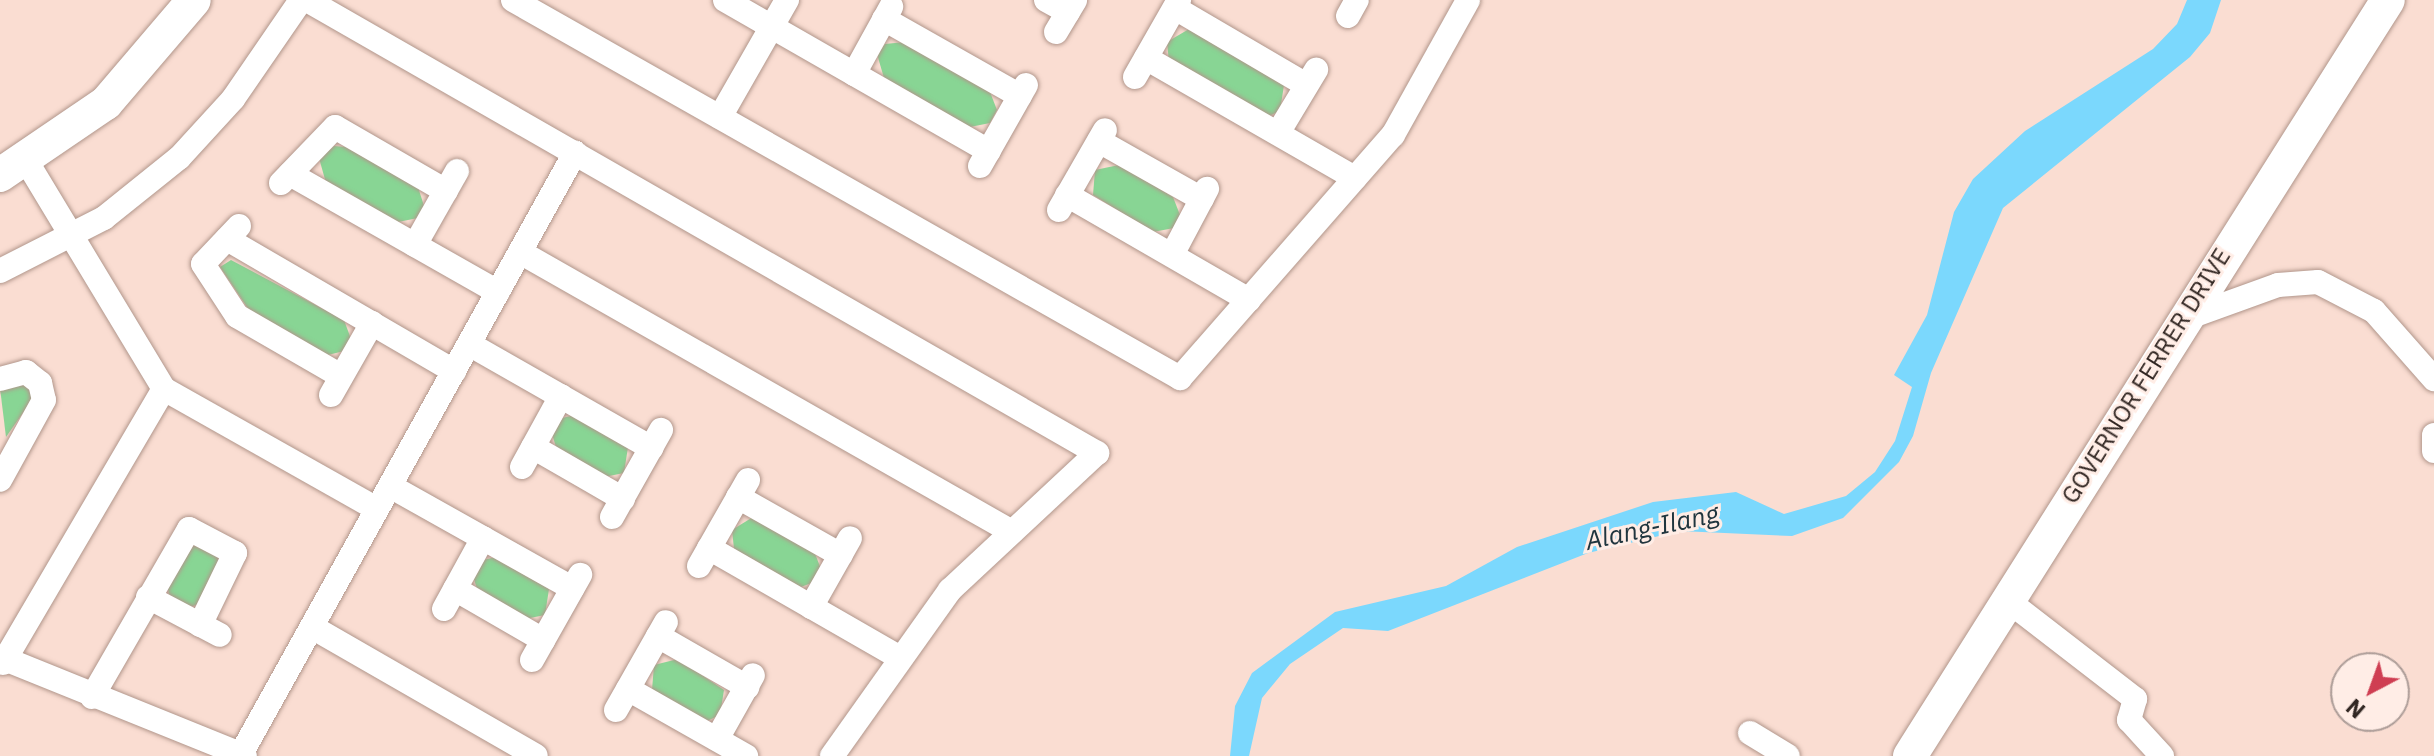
<!DOCTYPE html>
<style>
body{margin:0}
#map{position:relative;width:2434px;height:756px;overflow:hidden;background:#faddd2;font-family:"IBM Plex Sans",sans-serif}
div>[style]{position:absolute}
.green>*{inset:0;background:#88d594}
.water>*{inset:0;background:#7bd8fd}
.roads{filter:drop-shadow(0 0 2px #b1968b) drop-shadow(0 0 2px #b1968b)}
.minor>*{height:24px;margin:-12px;padding:0 12px;transform-origin:12px;border-radius:12px;background:#fff}
.secondary>*{height:34px;margin:-17px;padding:0 17px;transform-origin:17px;border-radius:17px;background:#fff}
span{translate:-50% -50%;white-space:nowrap;text-align:center;line-height:1.15;-webkit-text-stroke:6px #ffede6;paint-order:stroke}
.street-label{font-size:24px;color:#312622}
.water-label{font-size:26px;color:#20353e;font-style:italic}
.north{position:absolute;left:2330px;top:652px;width:80px;height:80px;box-sizing:border-box;background:#ffede6;border:2px solid #ad9d98;border-radius:50%;rotate:221deg;font-size:22px;font-weight:700;line-height:32px;text-align:center;color:#312622}
.north::after{content:'';display:block;margin:auto;width:28px;height:36px;background:#cf3e52;clip-path:polygon(50% 0,100% 100%,50% 72%,0 100%)}
</style>
<div id="map">
<div class="green">
<div style="clip-path:polygon(1189px 29px,1284px 85px,1280px 111px,1267px 117px,1169px 62px,1167px 42px)"></div>
<div style="clip-path:polygon(905px 42px,990px 92px,997px 110px,990px 123px,970px 127px,884px 78px,877px 54px,885px 44px)"></div>
<div style="clip-path:polygon(347px 147px,418px 187px,424px 206px,418px 218px,398px 222px,326px 183px,319px 158px,334px 146px)"></div>
<div style="clip-path:polygon(1119px 165px,1173px 197px,1180px 215px,1174px 228px,1153px 232px,1093px 195px,1095px 170px)"></div>
<div style="clip-path:polygon(231px 260px,344px 320px,351px 339px,344px 351px,324px 356px,253px 316px,220px 267px)"></div>
<div style="clip-path:polygon(21px 380px,37px 393px,6px 437px,0 388px)"></div>
<div style="clip-path:polygon(575px 415px,628px 447px,624px 473px,604px 477px,556px 447px,552px 434px,562px 418px)"></div>
<div style="clip-path:polygon(753px 517px,814px 551px,821px 569px,814px 582px,801px 587px,734px 549px,732px 530px)"></div>
<div style="clip-path:polygon(193px 541px,223px 551px,199px 604px,187px 608px,170px 598px,167px 585px)"></div>
<div style="clip-path:polygon(496px 557px,549px 589px,545px 615px,525px 619px,477px 589px,473px 576px,483px 560px)"></div>
<div style="clip-path:polygon(678px 659px,724px 690px,720px 715px,707px 721px,652px 690px,654px 665px)"></div>
</div>
<div class="water">
<div style="clip-path:polygon(2187px 0,2221px 0,2210px 33px,2190px 57px,2003px 208px,1931px 373px,1913px 436px,1899px 462px,1843px 518px,1792px 536px,1680px 531px,1588px 553px,1388px 631px,1343px 628px,1290px 664px,1262px 698px,1249px 756px,1230px 756px,1235px 706px,1252px 673px,1335px 612px,1446px 586px,1517px 547px,1653px 502px,1736px 492px,1784px 514px,1846px 496px,1875px 472px,1895px 441px,1912px 387px,1894px 375px,1927px 315px,1954px 212px,1973px 179px,2025px 131px,2153px 49px,2177px 24px)"></div>
</div>
<div class="roads">
<div class="minor">
<div style="left:307px;top:0;width:911px;rotate:29.83deg"></div>
<div style="left:1097px;top:453px;width:201px;rotate:137deg"></div>
<div style="left:950px;top:590px;width:204px;rotate:125.4deg"></div>
<div style="left:513px;top:0;width:767px;rotate:29.54deg"></div>
<div style="left:1180px;top:378px;width:323px;rotate:-48.8deg"></div>
<div style="left:1393px;top:135px;width:154px;rotate:-60.9deg"></div>
<div style="left:725px;top:0;width:304px;rotate:29.8deg"></div>
<div style="left:1046px;top:0;width:25px;rotate:29deg"></div>
<div style="left:1175px;top:8px;width:152px;rotate:30.4deg"></div>
<div style="left:1348px;top:16px;width:18px;rotate:-61deg"></div>
<div style="left:884px;top:19px;width:156px;rotate:29.5deg"></div>
<div style="left:1056px;top:32px;width:37px;rotate:-59deg"></div>
<div style="left:1146px;top:58px;width:241px;rotate:29.9deg"></div>
<div style="left:854px;top:74px;width:77px;rotate:-61.1deg"></div>
<div style="left:1135px;top:77px;width:89px;rotate:-60.3deg"></div>
<div style="left:720px;top:117px;width:135px;rotate:-60.2deg"></div>
<div style="left:1278px;top:133px;width:74px;rotate:-58.9deg"></div>
<div style="left:1099px;top:141px;width:118px;rotate:29.4deg"></div>
<div style="left:27px;top:162px;width:265px;rotate:58.9deg"></div>
<div style="left:164px;top:389px;width:244px;rotate:29.4deg"></div>
<div style="left:980px;top:166px;width:93px;rotate:-60.4deg"></div>
<div style="left:290px;top:174px;width:239px;rotate:29.6deg"></div>
<div style="left:281px;top:183px;width:78px;rotate:-46deg"></div>
<div style="left:335px;top:127px;width:128px;rotate:30deg"></div>
<div style="left:1067px;top:195px;width:210px;rotate:30deg"></div>
<div style="left:1059px;top:210px;width:92px;rotate:-60.1deg"></div>
<div style="left:239px;top:226px;width:52px;rotate:133.5deg"></div>
<div style="left:203px;top:264px;width:62px;rotate:56.8deg"></div>
<div style="left:237px;top:316px;width:120px;rotate:30deg"></div>
<div style="left:227px;top:239px;width:263px;rotate:30.2deg"></div>
<div style="left:415px;top:245px;width:85px;rotate:-60.4deg"></div>
<div style="left:520px;top:252px;width:566px;rotate:29.64deg"></div>
<div style="left:1172px;top:255px;width:75px;rotate:-62.1deg"></div>
<div style="left:0;top:271px;width:117px;rotate:-27deg"></div>
<div style="left:104px;top:218px;width:96px;rotate:-38.7deg"></div>
<div style="left:179px;top:158px;width:80px;rotate:-47.5deg"></div>
<div style="left:233px;top:99px;width:120px;rotate:-55.5deg"></div>
<div style="left:2184px;top:319px;width:100px;rotate:-19.9deg"></div>
<div style="left:2278px;top:285px;width:40px;rotate:-4.3deg"></div>
<div style="left:2318px;top:282px;width:63px;rotate:27.4deg"></div>
<div style="left:2374px;top:311px;width:91px;rotate:48.6deg"></div>
<div style="left:469px;top:344px;width:210px;rotate:29.7deg"></div>
<div style="left:0;top:379px;width:27px;rotate:-15deg"></div>
<div style="left:26px;top:372px;width:18px;rotate:38deg"></div>
<div style="left:40px;top:383px;width:17px;rotate:77deg"></div>
<div style="left:44px;top:400px;width:91px;rotate:118.8deg"></div>
<div style="left:331px;top:395px;width:83px;rotate:-60.3deg"></div>
<div style="left:2434px;top:435px;width:16px;rotate:90deg"></div>
<div style="left:533px;top:447px;width:104px;rotate:30deg"></div>
<div style="left:522px;top:467px;width:81px;rotate:-61.2deg"></div>
<div style="left:390px;top:486px;width:209px;rotate:29.3deg"></div>
<div style="left:738px;top:497px;width:118px;rotate:29.4deg"></div>
<div style="left:612px;top:517px;width:100px;rotate:-60.6deg"></div>
<div style="left:709px;top:548px;width:217px;rotate:29.9deg"></div>
<div style="left:699px;top:566px;width:99px;rotate:-60.3deg"></div>
<div style="left:455px;top:589px;width:102px;rotate:30.1deg"></div>
<div style="left:148px;top:597px;width:81px;rotate:27.8deg"></div>
<div style="left:2007px;top:600px;width:162px;rotate:37.7deg"></div>
<div style="left:2135px;top:699px;width:22px;rotate:106deg"></div>
<div style="left:2129px;top:720px;width:49px;rotate:47.5deg"></div>
<div style="left:811px;top:607px;width:79px;rotate:-60.5deg"></div>
<div style="left:444px;top:609px;width:81px;rotate:-61.2deg"></div>
<div style="left:312px;top:627px;width:258px;rotate:29.9deg"></div>
<div style="left:658px;top:636px;width:103px;rotate:29.8deg"></div>
<div style="left:0;top:657px;width:264px;rotate:22deg"></div>
<div style="left:532px;top:660px;width:98px;rotate:-60.5deg"></div>
<div style="left:3px;top:663px;width:318px;rotate:-59.6deg"></div>
<div style="left:628px;top:689px;width:136px;rotate:29.6deg"></div>
<div style="left:92px;top:697px;width:194px;rotate:-60deg"></div>
<div style="left:189px;top:529px;width:52px;rotate:27.6deg"></div>
<div style="left:235px;top:553px;width:80px;rotate:115.9deg"></div>
<div style="left:616px;top:710px;width:101px;rotate:-60.4deg"></div>
<div style="left:1750px;top:733px;width:44px;rotate:31.2deg"></div>
<div style="left:717px;top:739px;width:73px;rotate:-60.6deg"></div>
<div style="left:241px;top:754px;width:688px;rotate:-60.94deg"></div>
</div>
<div class="secondary">
<div style="left:0;top:175px;width:128px;rotate:-34.2deg"></div>
<div style="left:106px;top:103px;width:135px;rotate:-49.5deg"></div>
<div style="left:1910px;top:756px;width:894px;rotate:-57.7deg"></div>
</div>
</div>
<div class="street-label">
<span style="left:2146px;top:376px;rotate:-58deg">GOVERNOR FERRER DRIVE</span>
</div>
<div class="water-label">
<span style="left:1652px;top:527px;rotate:-12deg">Alang-Ilang</span>
</div>
<div class="north">N</div>
</div>
